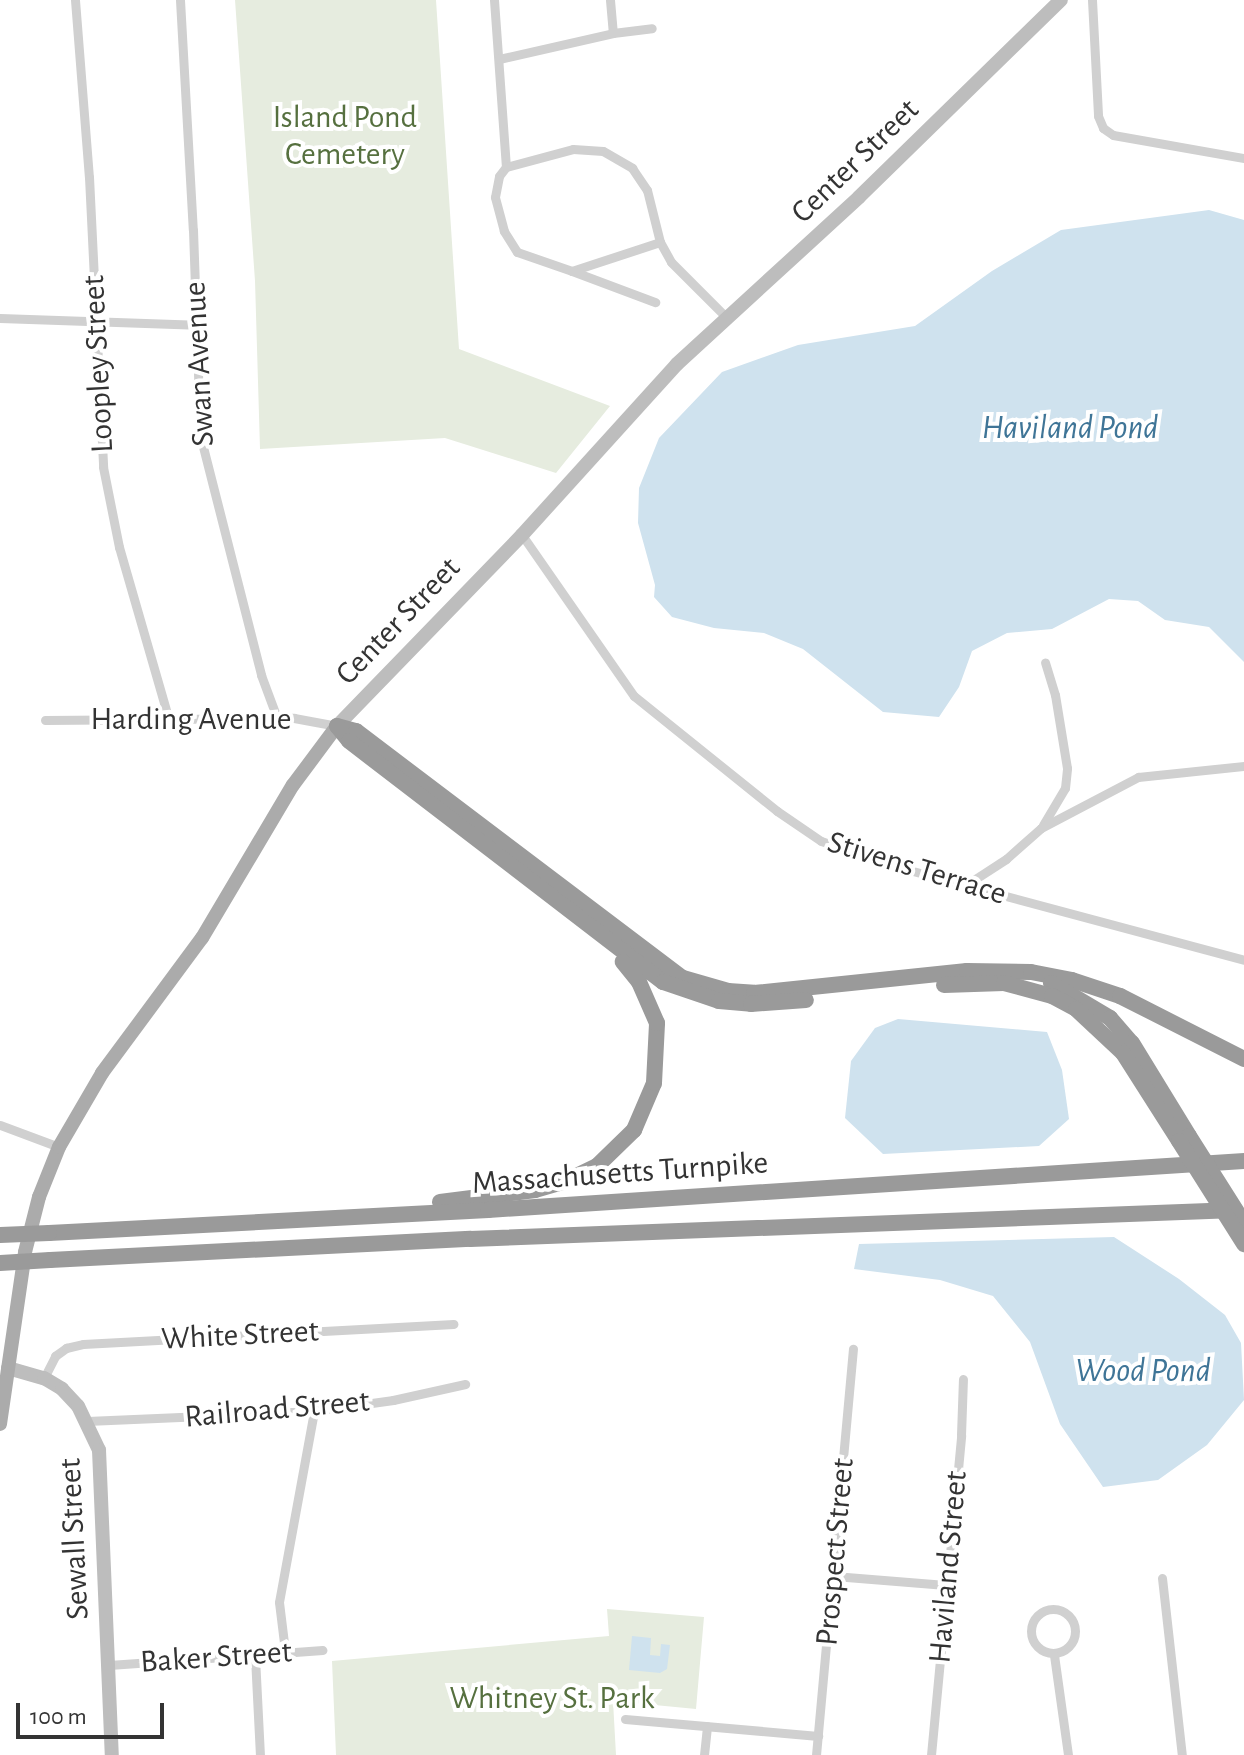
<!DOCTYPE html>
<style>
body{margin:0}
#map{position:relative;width:1244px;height:1755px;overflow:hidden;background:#fff;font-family:"Alegreya Sans",sans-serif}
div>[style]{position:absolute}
.green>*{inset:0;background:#e6ecdf}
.water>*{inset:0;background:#cfe2ee}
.street>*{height:9px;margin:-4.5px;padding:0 4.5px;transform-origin:4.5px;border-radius:4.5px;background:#d0d0d0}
.street>.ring{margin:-4.5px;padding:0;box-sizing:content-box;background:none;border:9px solid #d0d0d0;border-radius:50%}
.secondary>*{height:14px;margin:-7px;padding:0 7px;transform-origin:7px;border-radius:7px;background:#bdbdbd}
.primary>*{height:14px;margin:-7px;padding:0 7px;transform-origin:7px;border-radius:7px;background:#ababab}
.highway>*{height:16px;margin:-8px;padding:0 8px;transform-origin:8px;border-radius:8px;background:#9a9a9a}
.highway-bridge>*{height:16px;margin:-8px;padding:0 8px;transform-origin:8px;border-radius:8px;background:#9a9a9a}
span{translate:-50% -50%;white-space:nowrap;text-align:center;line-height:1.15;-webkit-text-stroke:8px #fff;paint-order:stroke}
.park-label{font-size:32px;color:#56703f}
.street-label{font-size:32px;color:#333}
.water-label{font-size:34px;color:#3f7597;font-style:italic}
.scale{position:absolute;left:16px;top:1703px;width:148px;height:36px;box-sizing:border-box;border:4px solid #333;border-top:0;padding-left:10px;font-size:24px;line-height:28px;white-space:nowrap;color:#333;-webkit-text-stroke:6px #fff;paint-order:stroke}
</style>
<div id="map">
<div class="green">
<div style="clip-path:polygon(235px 0,436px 0,459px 349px,610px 406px,556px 473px,445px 438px,260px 449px,255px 281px)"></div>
<div style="clip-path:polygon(607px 1609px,704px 1617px,696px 1709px,613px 1701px,616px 1755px,336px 1755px,332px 1661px,609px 1636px)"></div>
</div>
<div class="water">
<div style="clip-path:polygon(1209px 210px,1244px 220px,1244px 662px,1209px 627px,1165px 620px,1138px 601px,1109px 599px,1052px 629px,1007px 633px,972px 651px,959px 687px,939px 717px,883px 712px,803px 649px,764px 633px,714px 628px,672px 617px,654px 597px,655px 585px,638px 523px,639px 488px,659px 438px,722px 372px,798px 345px,915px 326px,992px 271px,1061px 230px)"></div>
<div style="clip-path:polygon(898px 1019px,1047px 1032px,1062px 1070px,1069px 1119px,1039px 1146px,883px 1154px,845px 1118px,851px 1061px,875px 1028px)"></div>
<div style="clip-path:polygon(1114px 1237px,1179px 1279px,1225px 1315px,1241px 1343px,1244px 1400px,1207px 1445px,1158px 1480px,1103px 1487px,1060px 1424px,1030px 1342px,993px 1296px,940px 1280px,854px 1269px,859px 1244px)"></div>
<div style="clip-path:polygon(632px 1636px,651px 1638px,650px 1655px,660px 1656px,661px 1644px,670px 1645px,667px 1669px,660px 1673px,629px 1670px)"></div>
</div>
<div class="street">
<div style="left:75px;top:0;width:178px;rotate:85.5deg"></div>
<div style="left:89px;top:177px;width:290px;rotate:87.2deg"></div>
<div style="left:103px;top:467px;width:82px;rotate:78.7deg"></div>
<div style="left:119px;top:547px;width:180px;rotate:73.9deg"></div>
<div style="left:180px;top:0;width:230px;rotate:86.8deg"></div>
<div style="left:193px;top:230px;width:205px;rotate:88deg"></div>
<div style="left:200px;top:435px;width:248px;rotate:75.7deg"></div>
<div style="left:261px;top:675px;width:46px;rotate:69.6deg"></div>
<div style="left:494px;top:0;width:167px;rotate:85.9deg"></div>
<div style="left:610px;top:0;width:33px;rotate:85deg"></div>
<div style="left:1092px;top:0;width:116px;rotate:87deg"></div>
<div style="left:1098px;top:116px;width:13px;rotate:67deg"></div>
<div style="left:1103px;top:128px;width:12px;rotate:35deg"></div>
<div style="left:1113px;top:135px;width:133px;rotate:10deg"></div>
<div style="left:499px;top:59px;width:117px;rotate:-12.8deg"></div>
<div style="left:613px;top:33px;width:39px;rotate:-7deg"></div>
<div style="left:573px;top:149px;width:30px;rotate:4deg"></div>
<div style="left:603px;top:151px;width:34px;rotate:30deg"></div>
<div style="left:632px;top:168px;width:27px;rotate:56deg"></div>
<div style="left:647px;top:190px;width:54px;rotate:76deg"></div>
<div style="left:660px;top:242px;width:93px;rotate:161.8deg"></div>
<div style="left:572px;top:271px;width:58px;rotate:-160.9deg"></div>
<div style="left:517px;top:252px;width:25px;rotate:-122deg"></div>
<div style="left:504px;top:231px;width:35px;rotate:-105deg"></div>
<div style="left:495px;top:197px;width:21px;rotate:-79deg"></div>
<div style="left:499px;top:176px;width:11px;rotate:-52deg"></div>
<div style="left:506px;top:167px;width:69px;rotate:-15deg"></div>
<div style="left:660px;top:242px;width:23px;rotate:61deg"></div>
<div style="left:671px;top:262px;width:79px;rotate:45deg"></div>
<div style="left:572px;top:271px;width:89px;rotate:20.5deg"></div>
<div style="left:0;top:318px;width:196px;rotate:2deg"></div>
<div style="left:522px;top:535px;width:196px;rotate:55.2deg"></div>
<div style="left:634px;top:696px;width:184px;rotate:38.8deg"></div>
<div style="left:777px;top:811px;width:53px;rotate:34.3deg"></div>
<div style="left:821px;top:841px;width:93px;rotate:18.2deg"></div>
<div style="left:909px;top:870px;width:347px;rotate:15deg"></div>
<div style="left:45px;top:720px;width:249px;rotate:-0.5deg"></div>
<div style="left:294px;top:718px;width:44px;rotate:10.5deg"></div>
<div style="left:1043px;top:825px;width:43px;rotate:-59.3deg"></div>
<div style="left:1065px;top:788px;width:20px;rotate:-84deg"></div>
<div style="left:1067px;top:768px;width:74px;rotate:-99.3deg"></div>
<div style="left:1055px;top:695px;width:34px;rotate:-107deg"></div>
<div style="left:966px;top:885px;width:48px;rotate:-33deg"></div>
<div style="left:1006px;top:859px;width:47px;rotate:-41.5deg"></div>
<div style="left:1041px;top:828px;width:110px;rotate:-27.7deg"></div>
<div style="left:1138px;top:777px;width:107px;rotate:-5.9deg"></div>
<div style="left:0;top:1125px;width:63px;rotate:20.4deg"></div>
<div style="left:44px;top:1378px;width:25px;rotate:-63deg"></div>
<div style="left:55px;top:1356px;width:14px;rotate:-36deg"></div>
<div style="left:66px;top:1348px;width:17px;rotate:-13deg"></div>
<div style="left:83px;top:1344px;width:371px;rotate:-3.1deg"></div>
<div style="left:87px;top:1421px;width:227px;rotate:-2.5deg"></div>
<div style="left:314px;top:1411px;width:80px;rotate:-7.9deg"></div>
<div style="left:393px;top:1400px;width:74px;rotate:-12.5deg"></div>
<div style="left:834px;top:1576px;width:112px;rotate:4.6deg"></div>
<div style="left:1162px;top:1578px;width:178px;rotate:83.6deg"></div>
<div class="ring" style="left:1031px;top:1609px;width:35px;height:35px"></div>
<div style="left:285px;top:1651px;width:49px;rotate:-97deg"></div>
<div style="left:279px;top:1602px;width:194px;rotate:-79.6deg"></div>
<div style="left:1054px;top:1655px;width:101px;rotate:82deg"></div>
<div style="left:255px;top:1657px;width:98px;rotate:87.1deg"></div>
<div style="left:109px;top:1665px;width:214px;rotate:-4deg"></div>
<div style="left:625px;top:1719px;width:194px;rotate:5deg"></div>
<div style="left:704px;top:1755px;width:29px;rotate:-84deg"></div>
<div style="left:816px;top:1755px;width:408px;rotate:-84.8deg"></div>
<div style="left:931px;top:1755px;width:321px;rotate:-84.6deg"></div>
<div style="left:961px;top:1435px;width:56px;rotate:-88deg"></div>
</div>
<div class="secondary">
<div style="left:337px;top:726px;width:266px;rotate:-45.9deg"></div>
<div style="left:522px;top:535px;width:231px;rotate:-47.8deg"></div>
<div style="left:677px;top:364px;width:247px;rotate:-42.5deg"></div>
<div style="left:859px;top:197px;width:282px;rotate:-44.3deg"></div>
<div style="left:8px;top:1368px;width:37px;rotate:16deg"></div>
<div style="left:44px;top:1378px;width:21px;rotate:31deg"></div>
<div style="left:62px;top:1389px;width:23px;rotate:47deg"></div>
<div style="left:78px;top:1406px;width:49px;rotate:64.5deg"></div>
<div style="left:99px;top:1450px;width:305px;rotate:87.6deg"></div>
</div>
<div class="primary">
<div style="left:0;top:1424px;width:174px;rotate:-81.7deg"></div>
<div style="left:25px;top:1252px;width:57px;rotate:-75.7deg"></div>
<div style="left:39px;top:1197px;width:54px;rotate:-68.2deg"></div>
<div style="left:59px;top:1147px;width:86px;rotate:-59.8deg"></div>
<div style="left:102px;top:1073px;width:168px;rotate:-53.5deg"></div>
<div style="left:202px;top:938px;width:178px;rotate:-59.3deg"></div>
<div style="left:293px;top:785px;width:74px;rotate:-53.3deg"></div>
</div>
<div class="highway">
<div style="left:337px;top:726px;width:20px;rotate:15deg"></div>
<div style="left:356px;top:731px;width:410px;rotate:37.1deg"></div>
<div style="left:683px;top:978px;width:47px;rotate:16.1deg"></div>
<div style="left:728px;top:991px;width:26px;rotate:4deg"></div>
<div style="left:754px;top:993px;width:214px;rotate:-5.9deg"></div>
<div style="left:967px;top:971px;width:64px;rotate:0.9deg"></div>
<div style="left:1031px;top:972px;width:42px;rotate:11deg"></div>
<div style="left:1072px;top:980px;width:51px;rotate:18.4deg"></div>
<div style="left:1120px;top:996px;width:139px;rotate:26.9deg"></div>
<div style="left:337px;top:726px;width:19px;rotate:51deg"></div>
<div style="left:349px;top:741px;width:396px;rotate:37.5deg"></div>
<div style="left:663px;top:982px;width:59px;rotate:18.7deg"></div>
<div style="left:719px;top:1001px;width:32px;rotate:5deg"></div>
<div style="left:751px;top:1004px;width:55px;rotate:-4.2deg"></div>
<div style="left:1051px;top:983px;width:69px;rotate:30.7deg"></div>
<div style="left:1110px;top:1018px;width:33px;rotate:49deg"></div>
<div style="left:1132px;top:1043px;width:109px;rotate:58.5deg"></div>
<div style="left:944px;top:985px;width:60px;rotate:-1.9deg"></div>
<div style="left:1004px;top:983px;width:50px;rotate:15.2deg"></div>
<div style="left:1052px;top:996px;width:27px;rotate:28deg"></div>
<div style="left:1076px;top:1009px;width:64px;rotate:43.1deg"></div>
<div style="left:1123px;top:1053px;width:104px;rotate:57.5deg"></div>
<div style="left:440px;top:1202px;width:96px;rotate:-7.2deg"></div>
<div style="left:535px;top:1190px;width:32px;rotate:-16deg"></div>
<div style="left:566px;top:1181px;width:34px;rotate:-26deg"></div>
<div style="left:597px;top:1166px;width:52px;rotate:-44.2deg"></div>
<div style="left:634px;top:1130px;width:51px;rotate:-66.9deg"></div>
<div style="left:654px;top:1083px;width:60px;rotate:-87.1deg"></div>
<div style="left:657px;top:1023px;width:45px;rotate:-113.7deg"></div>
<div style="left:639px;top:982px;width:26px;rotate:-129deg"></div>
<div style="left:49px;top:1233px;width:440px;rotate:-3deg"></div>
<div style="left:488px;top:1210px;width:758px;rotate:-3.71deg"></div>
<div style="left:50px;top:1260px;width:421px;rotate:-2.9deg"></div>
<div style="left:470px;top:1239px;width:766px;rotate:-2.17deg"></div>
</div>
<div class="highway-bridge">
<div style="left:1189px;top:1136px;width:103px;rotate:57.7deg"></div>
<div style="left:1179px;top:1141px;width:122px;rotate:57.7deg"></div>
<div style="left:0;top:1235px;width:49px;rotate:-2.3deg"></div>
<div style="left:0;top:1263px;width:50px;rotate:-3.4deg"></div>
</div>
<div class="park-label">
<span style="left:345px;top:136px">Island Pond<br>Cemetery</span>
<span style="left:552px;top:1698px">Whitney St. Park</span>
</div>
<div class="street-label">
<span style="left:855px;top:161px;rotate:-44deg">Center Street</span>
<span style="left:98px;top:364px;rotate:-93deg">Loopley Street</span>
<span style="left:199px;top:364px;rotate:-93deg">Swan Avenue</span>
<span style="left:398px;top:621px;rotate:-46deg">Center Street</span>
<span style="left:191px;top:719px">Harding Avenue</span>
<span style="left:917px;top:868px;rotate:17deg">Stivens Terrace</span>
<span style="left:620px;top:1173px;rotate:-4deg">Massachusetts Turnpike</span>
<span style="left:240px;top:1335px;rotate:-3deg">White Street</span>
<span style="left:277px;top:1409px;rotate:-5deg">Railroad Street</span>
<span style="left:74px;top:1539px;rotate:-93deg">Sewall Street</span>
<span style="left:835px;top:1552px;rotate:-85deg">Prospect Street</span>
<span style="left:948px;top:1567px;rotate:-85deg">Haviland Street</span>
<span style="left:216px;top:1657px;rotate:-4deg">Baker Street</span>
</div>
<div class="water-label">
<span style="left:1070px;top:429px">Haviland Pond</span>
<span style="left:1143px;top:1372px">Wood Pond</span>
</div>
<div class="scale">100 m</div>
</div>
